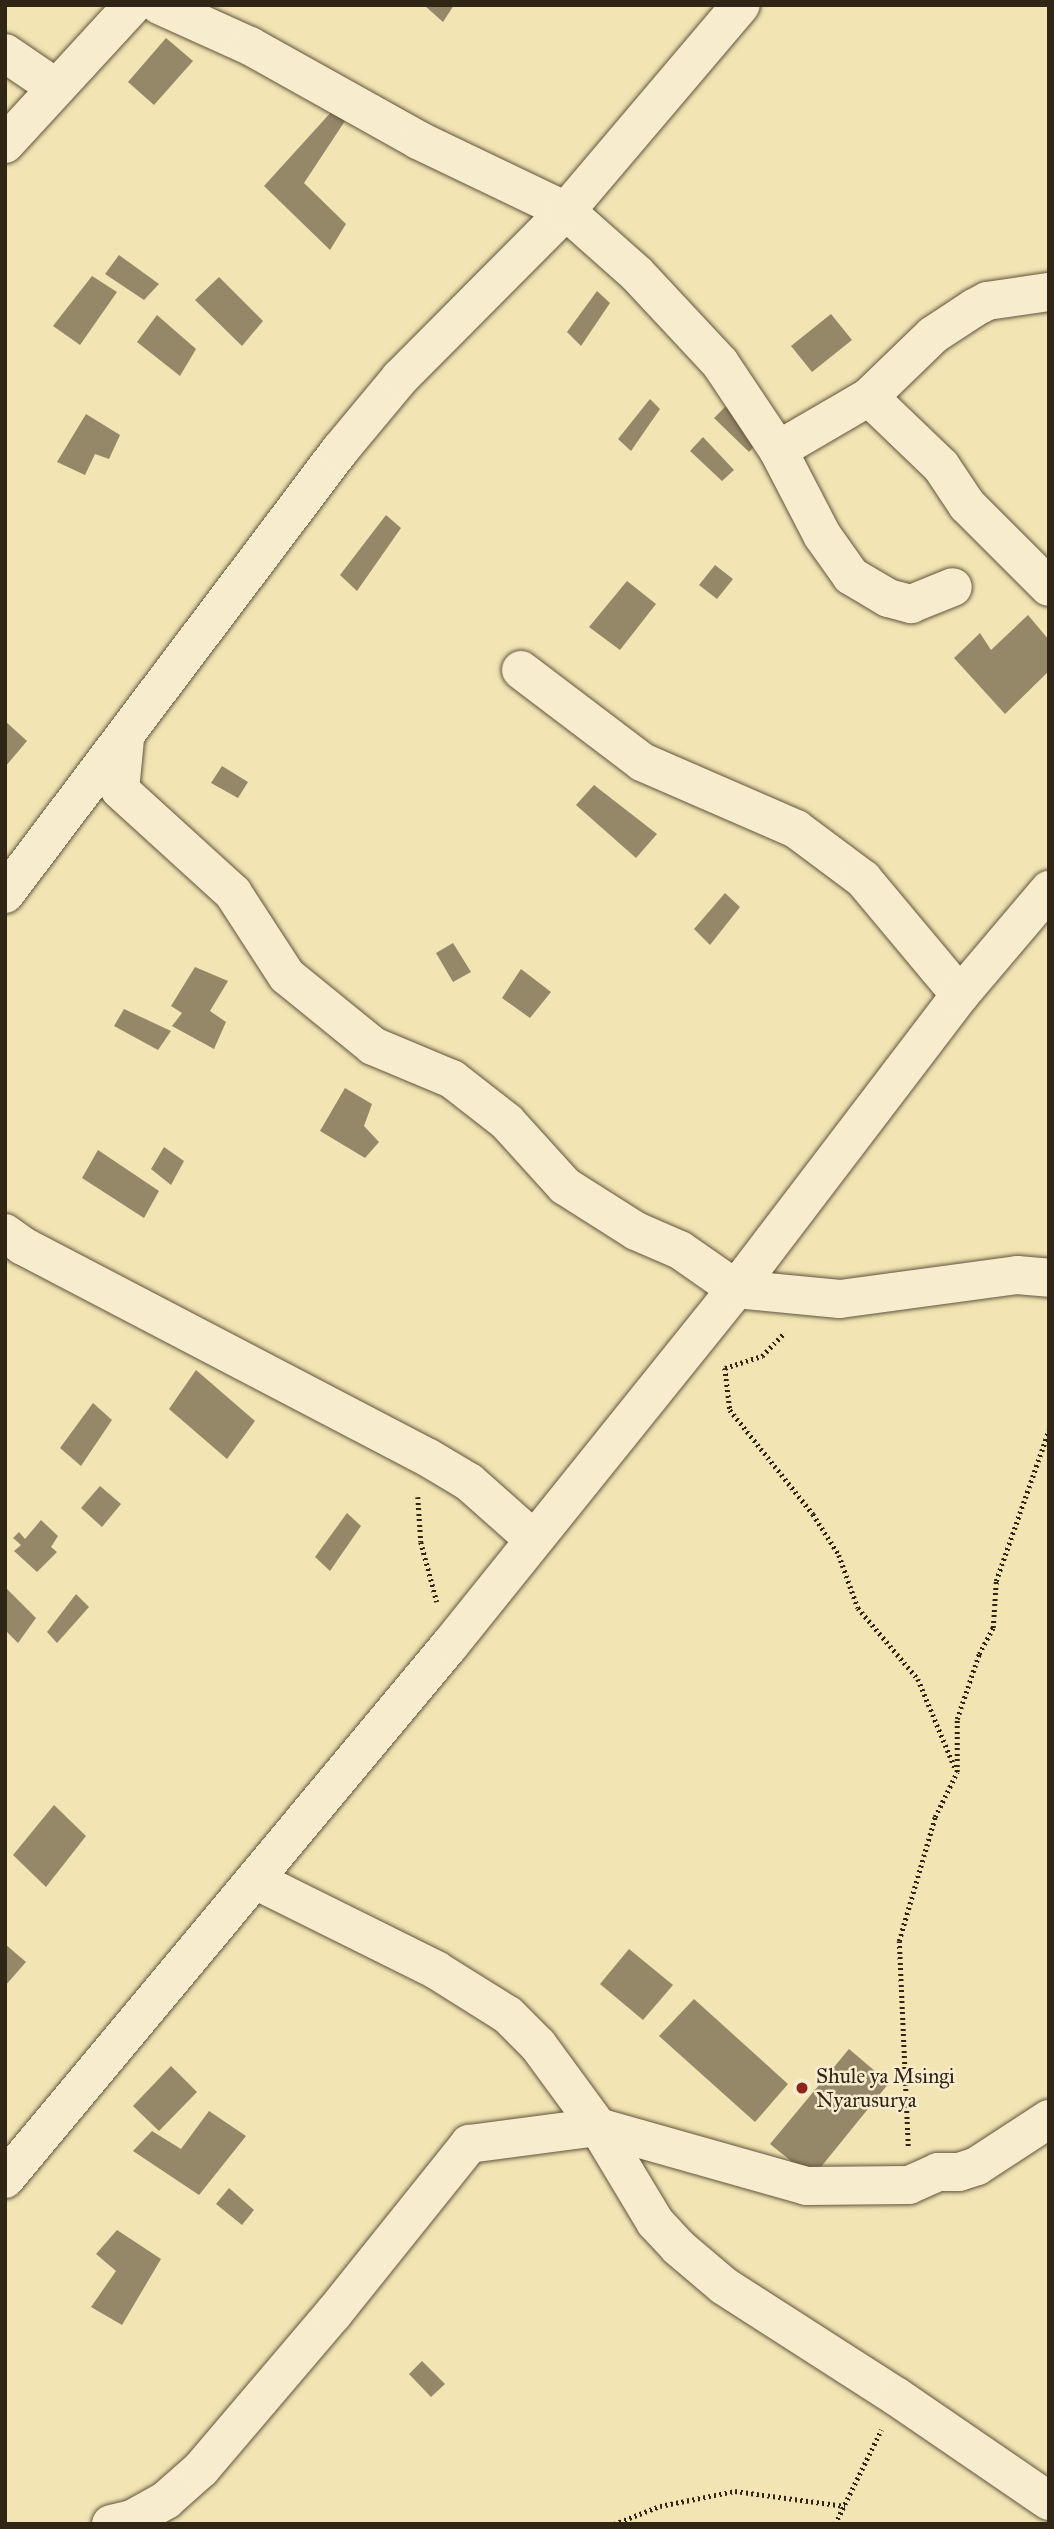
<!DOCTYPE html>
<style>
body{margin:0}
#map{position:relative;width:1054px;height:2529px;overflow:hidden;background:#f2e4b3;font-family:"IM FELL Great Primer",serif}
div>[style]{position:absolute}
.building>*{inset:0;background:#958868}
.path>*{height:4.5px;margin-top:-2.25px;transform-origin:0;background:repeating-linear-gradient(90deg,#312516 0 2px,transparent 0 5.5px)}
.roads{filter:drop-shadow(0 0 2px #61553d) drop-shadow(0 0 2px #61553d)}
.minor>*{height:38px;margin:-19px;padding:0 19px;transform-origin:19px;border-radius:19px;background:#f7edce}
.dots>*{width:19px;height:19px;translate:-50% -50%;box-sizing:border-box;border:4px solid #f7edce;border-radius:50%}
span{translate:-50% -50%;white-space:nowrap;text-align:center;line-height:1.15;-webkit-text-stroke:5px #f7edce;paint-order:stroke}
.poi-label{font-size:21px;color:#312516}
.left{translate:0 -50%;text-align:left}
.frame{position:absolute;inset:0;border:7px solid #312516;pointer-events:none}
</style>
<div id="map">
<div class="building">
<div style="clip-path:polygon(424px 5px,454px 5px,443px 22px)"></div>
<div style="clip-path:polygon(166px 38px,193px 61px,154px 105px,128px 82px)"></div>
<div style="clip-path:polygon(333px 110px,345px 121px,304px 183px,346px 224px,330px 250px,264px 186px)"></div>
<div style="clip-path:polygon(119px 255px,159px 284px,144px 300px,105px 274px)"></div>
<div style="clip-path:polygon(92px 276px,117px 292px,80px 345px,53px 326px)"></div>
<div style="clip-path:polygon(219px 277px,263px 321px,242px 346px,195px 300px)"></div>
<div style="clip-path:polygon(597px 291px,610px 303px,581px 346px,567px 332px)"></div>
<div style="clip-path:polygon(831px 314px,852px 340px,812px 372px,791px 346px)"></div>
<div style="clip-path:polygon(157px 315px,196px 349px,180px 376px,137px 342px)"></div>
<div style="clip-path:polygon(650px 399px,660px 409px,631px 451px,618px 439px)"></div>
<div style="clip-path:polygon(728px 404px,763px 437px,749px 452px,714px 418px)"></div>
<div style="clip-path:polygon(86px 414px,120px 435px,109px 459px,95px 454px,85px 475px,57px 462px)"></div>
<div style="clip-path:polygon(703px 437px,734px 470px,722px 481px,690px 451px)"></div>
<div style="clip-path:polygon(386px 515px,401px 528px,357px 591px,340px 575px)"></div>
<div style="clip-path:polygon(715px 565px,733px 579px,717px 599px,699px 585px)"></div>
<div style="clip-path:polygon(627px 581px,656px 604px,620px 650px,589px 627px)"></div>
<div style="clip-path:polygon(1028px 615px,1049px 640px,1049px 671px,1005px 714px,954px 658px,980px 633px,991px 650px)"></div>
<div style="clip-path:polygon(5px 721px,27px 741px,5px 767px)"></div>
<div style="clip-path:polygon(222px 766px,248px 782px,238px 798px,211px 783px)"></div>
<div style="clip-path:polygon(594px 785px,657px 834px,636px 858px,576px 805px)"></div>
<div style="clip-path:polygon(725px 893px,740px 907px,710px 945px,694px 929px)"></div>
<div style="clip-path:polygon(453px 943px,471px 972px,453px 982px,436px 953px)"></div>
<div style="clip-path:polygon(195px 967px,228px 981px,210px 1011px,226px 1022px,214px 1049px,172px 1026px,182px 1013px,171px 1006px)"></div>
<div style="clip-path:polygon(521px 969px,551px 992px,530px 1018px,502px 998px)"></div>
<div style="clip-path:polygon(124px 1009px,171px 1031px,158px 1050px,114px 1026px)"></div>
<div style="clip-path:polygon(345px 1088px,372px 1104px,364px 1126px,379px 1142px,365px 1158px,320px 1131px)"></div>
<div style="clip-path:polygon(164px 1147px,184px 1161px,171px 1185px,151px 1169px)"></div>
<div style="clip-path:polygon(98px 1150px,159px 1191px,144px 1218px,82px 1178px)"></div>
<div style="clip-path:polygon(196px 1370px,255px 1421px,227px 1459px,169px 1409px)"></div>
<div style="clip-path:polygon(93px 1403px,112px 1420px,81px 1466px,60px 1448px)"></div>
<div style="clip-path:polygon(100px 1486px,121px 1504px,102px 1527px,81px 1508px)"></div>
<div style="clip-path:polygon(347px 1513px,361px 1526px,330px 1571px,315px 1557px)"></div>
<div style="clip-path:polygon(41px 1520px,58px 1536px,51px 1547px,57px 1552px,37px 1572px,14px 1551px,21px 1545px,13px 1538px,19px 1532px,25px 1539px)"></div>
<div style="clip-path:polygon(5px 1587px,36px 1618px,18px 1643px,5px 1630px)"></div>
<div style="clip-path:polygon(76px 1594px,89px 1607px,57px 1643px,47px 1632px)"></div>
<div style="clip-path:polygon(54px 1805px,86px 1836px,46px 1887px,13px 1855px)"></div>
<div style="clip-path:polygon(5px 1944px,26px 1962px,5px 1986px)"></div>
<div style="clip-path:polygon(629px 1949px,673px 1985px,643px 2020px,600px 1984px)"></div>
<div style="clip-path:polygon(694px 1999px,788px 2084px,755px 2122px,659px 2036px)"></div>
<div style="clip-path:polygon(849px 2049px,889px 2083px,812px 2178px,770px 2144px)"></div>
<div style="clip-path:polygon(171px 2066px,197px 2092px,159px 2131px,133px 2106px)"></div>
<div style="clip-path:polygon(209px 2111px,246px 2136px,199px 2195px,133px 2151px,152px 2131px,181px 2149px)"></div>
<div style="clip-path:polygon(229px 2188px,254px 2210px,242px 2225px,216px 2204px)"></div>
<div style="clip-path:polygon(117px 2230px,161px 2259px,122px 2325px,91px 2307px,116px 2271px,96px 2254px)"></div>
<div style="clip-path:polygon(422px 2361px,445px 2384px,431px 2397px,409px 2374px)"></div>
</div>
<div class="path">
<div style="left:725px;top:1368px;width:42px;rotate:83.2deg"></div>
<div style="left:730px;top:1410px;width:133px;rotate:51.4deg"></div>
<div style="left:813px;top:1514px;width:49px;rotate:57.6deg"></div>
<div style="left:839px;top:1555px;width:56px;rotate:70.3deg"></div>
<div style="left:858px;top:1608px;width:93px;rotate:49.8deg"></div>
<div style="left:918px;top:1679px;width:96px;rotate:67.4deg"></div>
<div style="left:725px;top:1368px;width:39px;rotate:-18deg"></div>
<div style="left:762px;top:1356px;width:33px;rotate:-46deg"></div>
<div style="left:418px;top:1497px;width:45px;rotate:86.2deg"></div>
<div style="left:421px;top:1542px;width:62px;rotate:75.1deg"></div>
<div style="left:908px;top:2146px;width:205px;rotate:-92.5deg"></div>
<div style="left:899px;top:1941px;width:129px;rotate:-73.8deg"></div>
<div style="left:935px;top:1817px;width:50px;rotate:-63.9deg"></div>
<div style="left:957px;top:1772px;width:53px;rotate:-90deg"></div>
<div style="left:957px;top:1719px;width:69px;rotate:-71.3deg"></div>
<div style="left:979px;top:1654px;width:30px;rotate:-62deg"></div>
<div style="left:993px;top:1628px;width:47px;rotate:-86.3deg"></div>
<div style="left:996px;top:1581px;width:160px;rotate:-70.7deg"></div>
<div style="left:614px;top:2524px;width:49px;rotate:-21.4deg"></div>
<div style="left:660px;top:2506px;width:76px;rotate:-11.3deg"></div>
<div style="left:735px;top:2491px;width:111px;rotate:7.8deg"></div>
<div style="left:835px;top:2524px;width:105px;rotate:-63.9deg"></div>
</div>
<div class="roads">
<div class="minor">
<div style="left:159px;top:5px;width:100px;rotate:24.3deg"></div>
<div style="left:250px;top:46px;width:193px;rotate:29.2deg"></div>
<div style="left:418px;top:140px;width:164px;rotate:25.6deg"></div>
<div style="left:566px;top:211px;width:95px;rotate:41.6deg"></div>
<div style="left:637px;top:274px;width:122px;rotate:47deg"></div>
<div style="left:720px;top:363px;width:105px;rotate:56.3deg"></div>
<div style="left:778px;top:450px;width:96px;rotate:62.6deg"></div>
<div style="left:822px;top:535px;width:50px;rotate:54.7deg"></div>
<div style="left:851px;top:576px;width:43px;rotate:30.7deg"></div>
<div style="left:888px;top:598px;width:24px;rotate:15deg"></div>
<div style="left:911px;top:604px;width:45px;rotate:-22deg"></div>
<div style="left:5px;top:53px;width:60px;rotate:34.2deg"></div>
<div style="left:5px;top:144px;width:189px;rotate:-47.4deg"></div>
<div style="left:869px;top:397px;width:100px;rotate:43.8deg"></div>
<div style="left:941px;top:466px;width:47px;rotate:56.3deg"></div>
<div style="left:967px;top:505px;width:116px;rotate:45deg"></div>
<div style="left:778px;top:450px;width:105px;rotate:-30.2deg"></div>
<div style="left:869px;top:397px;width:89px;rotate:-44.1deg"></div>
<div style="left:933px;top:335px;width:49px;rotate:-33.4deg"></div>
<div style="left:974px;top:308px;width:15px;rotate:-28deg"></div>
<div style="left:987px;top:301px;width:63px;rotate:-8.3deg"></div>
<div style="left:521px;top:670px;width:152px;rotate:37.2deg"></div>
<div style="left:642px;top:762px;width:168px;rotate:23.5deg"></div>
<div style="left:796px;top:829px;width:84px;rotate:36.7deg"></div>
<div style="left:863px;top:879px;width:151px;rotate:50.1deg"></div>
<div style="left:125px;top:739px;width:51px;rotate:95.6deg"></div>
<div style="left:120px;top:790px;width:153px;rotate:42.3deg"></div>
<div style="left:233px;top:893px;width:99px;rotate:57deg"></div>
<div style="left:287px;top:976px;width:111px;rotate:39.1deg"></div>
<div style="left:373px;top:1046px;width:86px;rotate:22.7deg"></div>
<div style="left:452px;top:1079px;width:70px;rotate:38deg"></div>
<div style="left:507px;top:1122px;width:86px;rotate:47.8deg"></div>
<div style="left:565px;top:1186px;width:84px;rotate:32.4deg"></div>
<div style="left:636px;top:1231px;width:48px;rotate:23.4deg"></div>
<div style="left:680px;top:1250px;width:68px;rotate:34.9deg"></div>
<div style="left:736px;top:1289px;width:104px;rotate:5.5deg"></div>
<div style="left:840px;top:1299px;width:179px;rotate:-7.7deg"></div>
<div style="left:1017px;top:1275px;width:32px;rotate:5deg"></div>
<div style="left:5px;top:894px;width:556px;rotate:-52.97deg"></div>
<div style="left:340px;top:450px;width:94px;rotate:-50.2deg"></div>
<div style="left:400px;top:378px;width:235px;rotate:-45.2deg"></div>
<div style="left:566px;top:211px;width:270px;rotate:-49.7deg"></div>
<div style="left:5px;top:1233px;width:22px;rotate:36deg"></div>
<div style="left:23px;top:1246px;width:456px;rotate:27.6deg"></div>
<div style="left:427px;top:1457px;width:49px;rotate:30.8deg"></div>
<div style="left:469px;top:1482px;width:84px;rotate:41.6deg"></div>
<div style="left:255px;top:1880px;width:202px;rotate:26.4deg"></div>
<div style="left:436px;top:1970px;width:85px;rotate:32deg"></div>
<div style="left:508px;top:2015px;width:42px;rotate:45deg"></div>
<div style="left:538px;top:2045px;width:102px;rotate:53.8deg"></div>
<div style="left:598px;top:2127px;width:111px;rotate:59deg"></div>
<div style="left:655px;top:2222px;width:34px;rotate:47deg"></div>
<div style="left:678px;top:2247px;width:60px;rotate:40.3deg"></div>
<div style="left:724px;top:2286px;width:206px;rotate:32.7deg"></div>
<div style="left:897px;top:2397px;width:184px;rotate:34.4deg"></div>
<div style="left:5px;top:2179px;width:694px;rotate:-50.21deg"></div>
<div style="left:449px;top:1646px;width:458px;rotate:-51.2deg"></div>
<div style="left:736px;top:1289px;width:370px;rotate:-52.7deg"></div>
<div style="left:960px;top:995px;width:138px;rotate:-49.7deg"></div>
<div style="left:111px;top:2524px;width:22px;rotate:-13deg"></div>
<div style="left:132px;top:2519px;width:39px;rotate:-29deg"></div>
<div style="left:166px;top:2500px;width:47px;rotate:-41.5deg"></div>
<div style="left:201px;top:2469px;width:204px;rotate:-49.6deg"></div>
<div style="left:333px;top:2314px;width:218px;rotate:-51.3deg"></div>
<div style="left:469px;top:2144px;width:130px;rotate:-7.5deg"></div>
<div style="left:598px;top:2127px;width:217px;rotate:15.8deg"></div>
<div style="left:807px;top:2186px;width:102px;rotate:-0.6deg"></div>
<div style="left:909px;top:2185px;width:32px;rotate:-24deg"></div>
<div style="left:938px;top:2172px;width:21px"></div>
<div style="left:959px;top:2172px;width:19px;rotate:-18deg"></div>
<div style="left:977px;top:2166px;width:86px;rotate:-33.1deg"></div>
</div>
</div>
<div class="dots">
<div style="left:802px;top:2088px;background:#8f2418"></div>
</div>
<div class="poi-label">
<span class="left" style="left:816px;top:2088px">Shule ya Msingi<br>Nyarusurya</span>
</div>
<div class="frame"></div>
</div>
